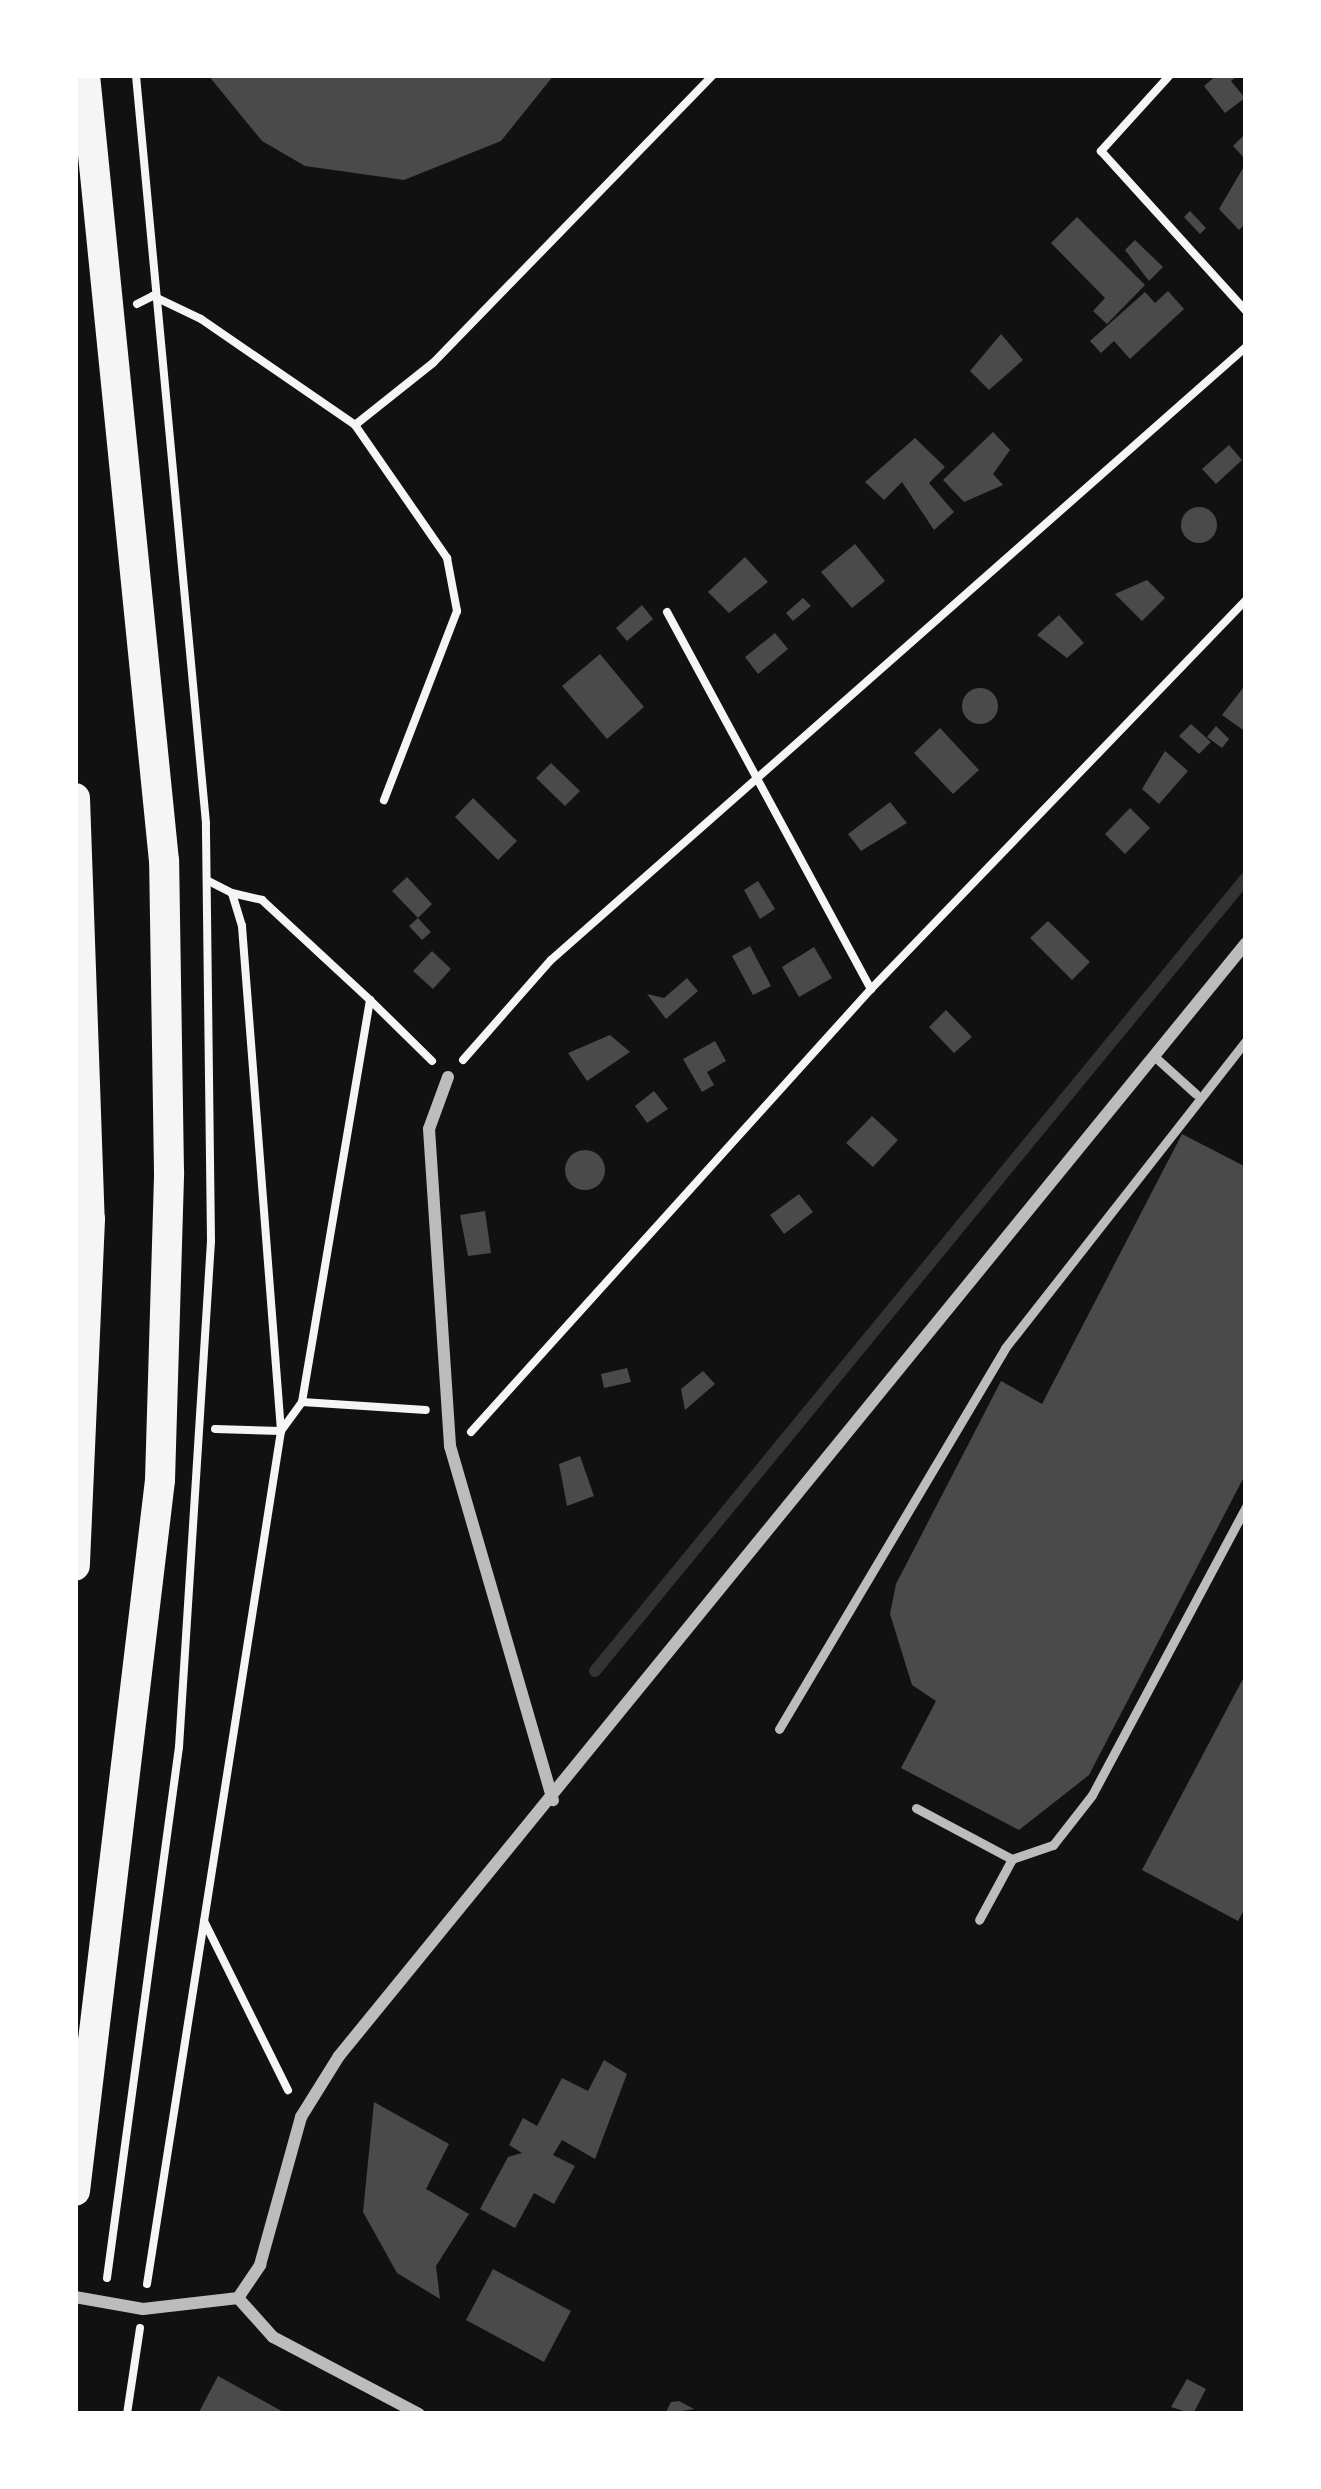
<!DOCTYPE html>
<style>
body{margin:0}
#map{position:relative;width:1321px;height:2489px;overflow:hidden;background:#111;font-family:"Public Sans",sans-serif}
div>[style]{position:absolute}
.stream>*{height:12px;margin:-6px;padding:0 6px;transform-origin:6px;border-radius:6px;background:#333}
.building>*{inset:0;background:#4a4a4a}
.round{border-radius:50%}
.path>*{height:8px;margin:-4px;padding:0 4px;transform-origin:4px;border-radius:4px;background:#f5f5f5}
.service>*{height:9px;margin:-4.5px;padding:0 4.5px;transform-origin:4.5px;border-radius:4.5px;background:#bcbcbc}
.minor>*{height:12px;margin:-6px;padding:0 6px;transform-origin:6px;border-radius:6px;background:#bcbcbc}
.primary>*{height:30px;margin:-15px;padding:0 15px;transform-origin:15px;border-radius:15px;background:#f5f5f5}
span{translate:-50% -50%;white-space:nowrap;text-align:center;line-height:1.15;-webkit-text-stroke:10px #fff;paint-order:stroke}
.frame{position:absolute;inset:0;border:78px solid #fff;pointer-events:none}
</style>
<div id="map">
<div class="stream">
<div style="left:595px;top:1671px;width:1026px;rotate:-50.62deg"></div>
</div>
<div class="building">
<div style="clip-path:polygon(208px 75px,554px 75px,501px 141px,404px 180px,305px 166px,262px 141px)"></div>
<div style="clip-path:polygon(1217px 75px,1239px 75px,1231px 81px,1245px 98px,1225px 113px,1204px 86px)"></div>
<div style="clip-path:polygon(1246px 133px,1246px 160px,1233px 146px)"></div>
<div style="clip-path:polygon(1246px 163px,1246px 223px,1239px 230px,1219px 209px)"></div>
<div style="clip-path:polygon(1190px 211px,1206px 228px,1200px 234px,1184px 217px)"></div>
<div style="clip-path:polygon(1077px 217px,1145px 285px,1107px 324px,1093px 311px,1105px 298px,1051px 243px)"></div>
<div style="clip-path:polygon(1135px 240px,1163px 267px,1149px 281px,1125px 250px)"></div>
<div style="clip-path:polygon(1168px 291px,1184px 309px,1130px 359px,1114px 341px,1101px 353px,1090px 341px,1145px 292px,1155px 303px)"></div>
<div style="clip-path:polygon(1001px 334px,1023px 360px,989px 390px,970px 371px)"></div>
<div style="clip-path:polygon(993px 432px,1010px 450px,993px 474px,1003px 485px,964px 502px,943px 480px)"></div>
<div style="clip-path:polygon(915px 438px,945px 467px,929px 483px,954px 512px,934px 530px,902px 482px,884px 500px,865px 482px)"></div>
<div style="clip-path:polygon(1229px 445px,1242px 460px,1216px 484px,1202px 469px)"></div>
<div class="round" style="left:1181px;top:507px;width:36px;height:36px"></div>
<div style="clip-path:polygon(855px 544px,885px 581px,852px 608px,821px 572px)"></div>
<div style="clip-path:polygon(745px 557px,768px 582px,729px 613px,708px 592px)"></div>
<div style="clip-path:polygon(1147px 580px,1165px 598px,1142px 621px,1115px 594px)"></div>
<div style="clip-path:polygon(803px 598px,811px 606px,793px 621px,786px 613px)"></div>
<div style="clip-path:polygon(642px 605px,653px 619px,627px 641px,616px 628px)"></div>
<div style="clip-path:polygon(1059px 615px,1084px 643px,1067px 658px,1037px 635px)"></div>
<div style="clip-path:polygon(775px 633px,788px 649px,758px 674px,745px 657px)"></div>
<div style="clip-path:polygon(600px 654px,644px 707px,607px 739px,562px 686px)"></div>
<div style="clip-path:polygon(1246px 684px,1246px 732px,1222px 715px)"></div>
<div class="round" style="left:962px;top:688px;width:36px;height:36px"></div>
<div style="clip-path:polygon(1191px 724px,1211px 742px,1199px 754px,1179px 736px)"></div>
<div style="clip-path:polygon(1216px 726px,1229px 739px,1222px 748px,1207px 737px)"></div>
<div style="clip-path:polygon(940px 728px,979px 770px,953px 794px,914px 753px)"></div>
<div style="clip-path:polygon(1165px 751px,1188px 771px,1159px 804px,1142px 789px)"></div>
<div style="clip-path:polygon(551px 763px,580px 791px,565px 806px,536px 778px)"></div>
<div style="clip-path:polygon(473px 798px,517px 841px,498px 860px,455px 817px)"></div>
<div style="clip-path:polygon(890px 802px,907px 823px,861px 851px,848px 834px)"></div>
<div style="clip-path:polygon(1130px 808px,1150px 828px,1125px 854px,1105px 834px)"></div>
<div style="clip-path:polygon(407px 877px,432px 904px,418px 918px,392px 891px)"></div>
<div style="clip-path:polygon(758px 881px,775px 909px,760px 919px,744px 890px)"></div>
<div style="clip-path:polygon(418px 918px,431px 932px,422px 940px,409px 926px)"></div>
<div style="clip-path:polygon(1048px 921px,1090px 962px,1072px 980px,1030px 938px)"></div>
<div style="clip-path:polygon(750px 946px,771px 986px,753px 995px,732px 956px)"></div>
<div style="clip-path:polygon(814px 947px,832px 978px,799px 997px,782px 967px)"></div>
<div style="clip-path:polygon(432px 951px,451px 969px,433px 989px,413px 971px)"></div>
<div style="clip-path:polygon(687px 978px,698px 991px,666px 1019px,647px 994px,664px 998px)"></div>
<div style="clip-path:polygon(946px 1010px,972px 1037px,954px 1053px,929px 1027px)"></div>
<div style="clip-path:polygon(610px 1035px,630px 1052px,587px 1081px,568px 1053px)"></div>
<div style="clip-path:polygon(715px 1041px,726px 1061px,707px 1072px,714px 1085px,702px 1092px,683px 1059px)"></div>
<div style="clip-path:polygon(654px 1091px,668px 1109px,647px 1123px,635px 1106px)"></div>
<div style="clip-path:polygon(872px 1116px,898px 1140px,873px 1167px,846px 1143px)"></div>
<div style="clip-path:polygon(1182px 1134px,1246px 1167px,1246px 1473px,1089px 1775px,1019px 1830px,901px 1768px,936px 1701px,912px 1685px,890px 1614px,896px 1584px,1001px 1381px,1042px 1404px)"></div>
<div class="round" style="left:565px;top:1150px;width:40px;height:40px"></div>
<div style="clip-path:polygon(799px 1194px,813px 1212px,784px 1234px,770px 1215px)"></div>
<div style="clip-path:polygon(485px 1211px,491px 1253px,468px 1256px,460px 1215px)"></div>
<div style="clip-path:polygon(627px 1368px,631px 1382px,604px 1388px,601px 1374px)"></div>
<div style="clip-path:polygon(703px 1371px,715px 1384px,685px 1410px,681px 1389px)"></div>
<div style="clip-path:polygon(580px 1456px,594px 1496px,567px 1506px,559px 1464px)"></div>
<div style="clip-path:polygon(1246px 1673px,1246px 1906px,1238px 1921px,1142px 1870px)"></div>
<div style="clip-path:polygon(604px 2060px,627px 2074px,595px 2159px,562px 2140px,553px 2155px,575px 2166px,554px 2204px,534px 2193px,515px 2228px,480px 2209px,508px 2157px,522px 2153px,509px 2145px,523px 2118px,537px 2126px,562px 2078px,588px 2091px)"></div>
<div style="clip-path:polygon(374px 2102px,449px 2144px,426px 2189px,469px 2214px,436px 2266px,440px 2299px,397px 2273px,363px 2212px)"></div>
<div style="clip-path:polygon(493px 2269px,571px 2311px,544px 2362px,466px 2320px)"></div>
<div style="clip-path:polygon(218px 2376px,287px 2414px,198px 2414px)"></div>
<div style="clip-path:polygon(1187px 2379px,1206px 2389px,1193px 2414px,1171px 2407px)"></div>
<div style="clip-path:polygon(671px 2402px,679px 2401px,694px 2409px,665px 2414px)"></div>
</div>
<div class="path">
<div style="left:1170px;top:75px;width:103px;rotate:132.2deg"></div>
<div style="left:1101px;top:151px;width:216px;rotate:47.8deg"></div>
<div style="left:137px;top:304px;width:18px;rotate:-27deg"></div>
<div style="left:153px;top:296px;width:53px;rotate:25.6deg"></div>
<div style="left:201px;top:319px;width:187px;rotate:34.5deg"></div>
<div style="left:355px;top:425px;width:162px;rotate:55.3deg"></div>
<div style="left:447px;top:558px;width:54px;rotate:79.3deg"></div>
<div style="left:457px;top:611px;width:203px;rotate:111.1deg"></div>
<div style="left:355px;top:425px;width:100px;rotate:-38.5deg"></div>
<div style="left:433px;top:363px;width:402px;rotate:-45.8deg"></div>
<div style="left:667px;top:612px;width:429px;rotate:61.6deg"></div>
<div style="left:232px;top:893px;width:31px;rotate:13deg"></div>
<div style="left:262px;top:900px;width:147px;rotate:42.8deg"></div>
<div style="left:463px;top:1060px;width:133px;rotate:-48.7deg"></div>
<div style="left:551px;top:960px;width:927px;rotate:-41.41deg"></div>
<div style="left:302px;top:1402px;width:124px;rotate:3.7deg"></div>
<div style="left:215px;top:1429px;width:66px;rotate:1.7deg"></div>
<div style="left:281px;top:1431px;width:36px;rotate:-54deg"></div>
<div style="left:302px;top:1402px;width:408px;rotate:-80.4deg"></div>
<div style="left:370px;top:1000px;width:87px;rotate:44.5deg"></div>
<div style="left:471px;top:1432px;width:597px;rotate:-47.92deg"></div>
<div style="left:871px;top:989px;width:540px;rotate:-46.05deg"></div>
<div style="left:204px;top:1921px;width:189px;rotate:63.6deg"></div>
<div style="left:107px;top:2278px;width:536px;rotate:-82.28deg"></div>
<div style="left:179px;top:1747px;width:507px;rotate:-86.38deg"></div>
<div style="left:211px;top:1241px;width:418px;rotate:-90.7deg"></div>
<div style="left:206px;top:823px;width:751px;rotate:-95.35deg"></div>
<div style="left:147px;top:2284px;width:863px;rotate:-81.07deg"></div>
<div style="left:281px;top:1431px;width:507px;rotate:-94.42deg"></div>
<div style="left:242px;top:926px;width:34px;rotate:-107deg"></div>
<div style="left:232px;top:893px;width:27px;rotate:-153deg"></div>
<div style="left:127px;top:2414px;width:87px;rotate:-81.4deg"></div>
</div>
<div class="service">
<div style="left:1155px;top:1057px;width:55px;rotate:42.1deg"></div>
<div style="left:779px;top:1729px;width:443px;rotate:-59.3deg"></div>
<div style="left:1005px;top:1348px;width:390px;rotate:-51.9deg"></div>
<div style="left:916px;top:1808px;width:109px;rotate:28deg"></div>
<div style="left:1012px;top:1859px;width:69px;rotate:118.4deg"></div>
<div style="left:1012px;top:1859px;width:43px;rotate:-18.9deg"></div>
<div style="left:1053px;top:1845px;width:63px;rotate:-52deg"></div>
<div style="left:1092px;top:1795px;width:327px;rotate:-61.9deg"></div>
</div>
<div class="minor">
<div style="left:448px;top:1077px;width:55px;rotate:110.1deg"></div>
<div style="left:429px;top:1129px;width:318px;rotate:86.2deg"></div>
<div style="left:450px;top:1446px;width:369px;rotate:73.8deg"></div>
<div style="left:75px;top:2297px;width:69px;rotate:10deg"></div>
<div style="left:143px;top:2309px;width:96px;rotate:-6.6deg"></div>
<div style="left:238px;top:2298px;width:40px;rotate:-56deg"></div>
<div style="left:260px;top:2265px;width:154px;rotate:-74.5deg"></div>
<div style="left:301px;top:2117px;width:72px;rotate:-58.1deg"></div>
<div style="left:339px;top:2056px;width:1436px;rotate:-50.82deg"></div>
<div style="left:238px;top:2298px;width:52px;rotate:48.1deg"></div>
<div style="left:273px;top:2337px;width:165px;rotate:27.8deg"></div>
</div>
<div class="primary">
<div style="left:75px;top:798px;width:421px;rotate:88deg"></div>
<div style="left:90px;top:1219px;width:347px;rotate:92.5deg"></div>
<div style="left:75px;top:2191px;width:716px;rotate:-83.18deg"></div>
<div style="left:160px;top:1480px;width:308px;rotate:-88.3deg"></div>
<div style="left:169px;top:1172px;width:311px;rotate:-90.9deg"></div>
<div style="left:164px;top:861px;width:790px;rotate:-95.74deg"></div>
</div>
<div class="frame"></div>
</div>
